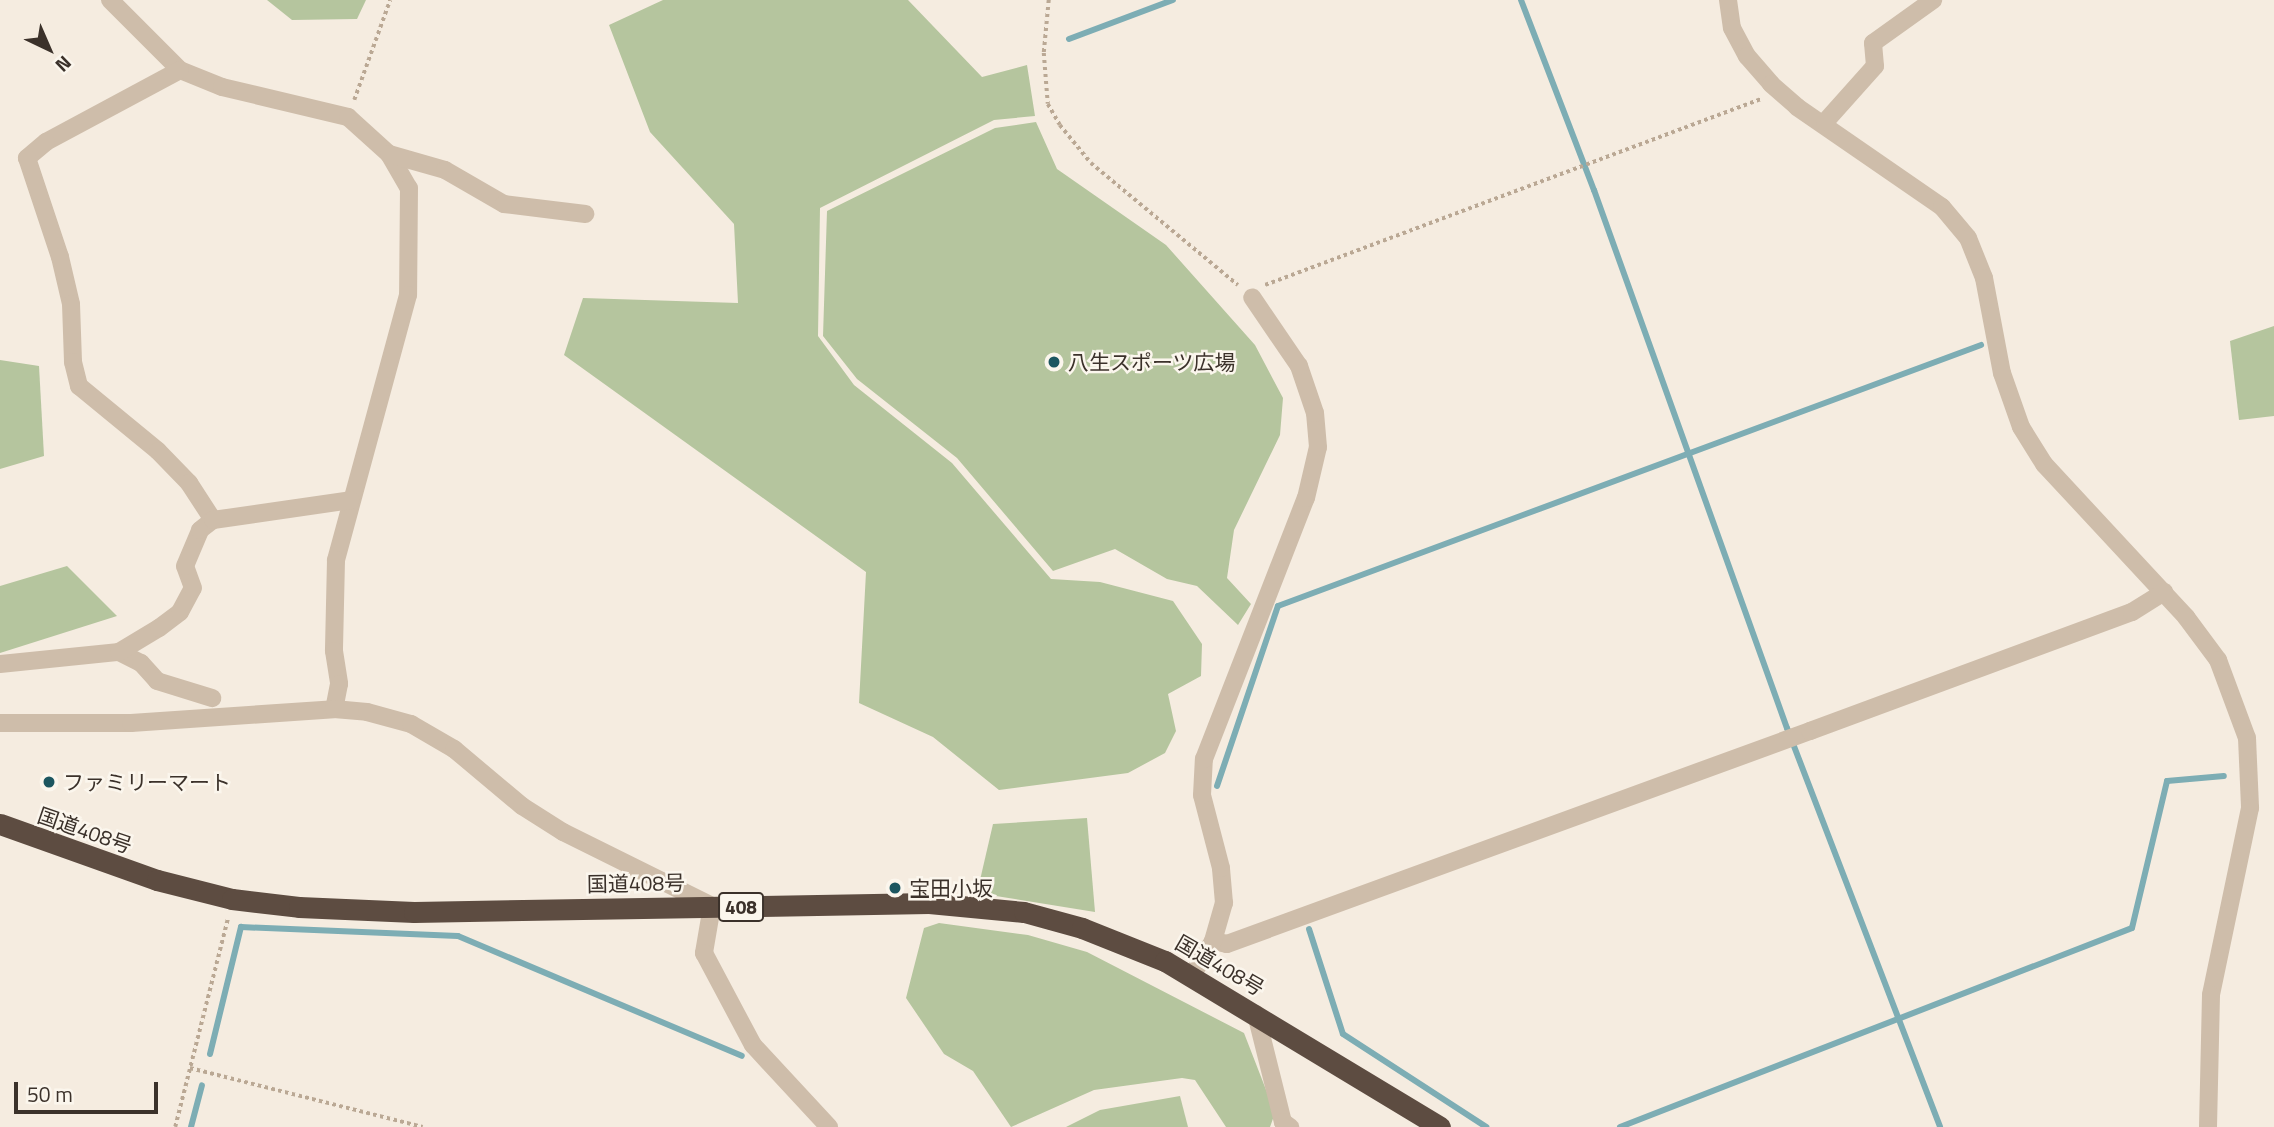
<!DOCTYPE html>
<meta charset="utf-8">
<style>
body{margin:0}
#map{position:relative;width:2274px;height:1127px;overflow:hidden;background:#f5ece0;font-family:"Titillium Web","Noto Sans JP",sans-serif}
div>[style]{position:absolute}
.green>*{inset:0;background:#b5c59e}
.stream>*{height:6px;margin:-3px;padding:0 3px;transform-origin:3px;border-radius:3px;background:#7dadb4}
.path>*{height:3.5px;margin-top:-1.75px;transform-origin:0;background:repeating-linear-gradient(90deg,#baa894 0 3.5px,transparent 0 7px)}
.minor>*{height:18px;margin:-9px;padding:0 9px;transform-origin:9px;border-radius:9px;background:#cebdaa}
.highway>*{height:21px;margin:-10.5px;padding:0 10.5px;transform-origin:10.5px;border-radius:10.5px;background:#5d4c41}
.dots>*{width:19px;height:19px;translate:-50% -50%;box-sizing:border-box;border:4px solid #fbf6ed;border-radius:50%}
span{translate:-50% -50%;white-space:nowrap;text-align:center;line-height:1.15;-webkit-text-stroke:5px #fbf6ed;paint-order:stroke}
.shield-label span{padding:2px 5px;background:#fbf6ed;border:2px solid;border-radius:5px;-webkit-text-stroke-width:0}
.shield-label{font-size:19px;color:#3b312a;font-weight:700}
.poi-label{font-size:21px;color:#3b312a}
.left{translate:0 -50%;text-align:left}
.street-label{font-size:21px;color:#3b312a}
.north{position:absolute;left:14px;top:14px;width:70px;height:70px;-webkit-text-stroke:5px #fbf6ed;paint-order:stroke;rotate:136deg;font-size:19px;font-weight:700;line-height:28px;text-align:center;color:#3b312a}
.north::after{content:'';display:block;margin:auto;width:24px;height:32px;background:#3b312a;clip-path:polygon(50% 0,100% 100%,50% 72%,0 100%)}
.scale{position:absolute;left:14px;top:1082px;width:144px;height:32px;box-sizing:border-box;border:4px solid #3b312a;border-top:0;padding-left:9px;font-size:21px;line-height:24px;white-space:nowrap;color:#3b312a;-webkit-text-stroke:5px #fbf6ed;paint-order:stroke}
</style>
<div id="map">
<div class="green">
<div style="clip-path:polygon(267px 0,366px 0,357px 19px,292px 20px)"></div>
<div style="clip-path:polygon(663px 0,908px 0,982px 77px,1027px 65px,1035px 116px,994px 120px,820px 208px,818px 336px,854px 385px,952px 463px,1051px 579px,1100px 582px,1173px 601px,1202px 644px,1201px 676px,1168px 694px,1176px 731px,1165px 753px,1128px 773px,999px 790px,933px 737px,859px 703px,866px 572px,564px 355px,583px 298px,738px 303px,734px 224px,650px 132px,609px 25px)"></div>
<div style="clip-path:polygon(1036px 122px,1057px 169px,1166px 245px,1255px 345px,1283px 398px,1280px 435px,1234px 530px,1227px 578px,1251px 604px,1238px 625px,1197px 586px,1167px 579px,1115px 549px,1053px 571px,957px 458px,857px 379px,823px 336px,827px 211px,995px 128px)"></div>
<div style="clip-path:polygon(2274px 326px,2274px 416px,2239px 420px,2230px 341px)"></div>
<div style="clip-path:polygon(0 360px,39px 366px,44px 456px,0 469px)"></div>
<div style="clip-path:polygon(67px 566px,117px 616px,0 653px,0 586px)"></div>
<div style="clip-path:polygon(1087px 818px,1095px 912px,977px 893px,993px 824px)"></div>
<div style="clip-path:polygon(939px 923px,1028px 935px,1087px 952px,1244px 1033px,1275px 1113px,1270px 1127px,1226px 1127px,1195px 1080px,1182px 1078px,1094px 1090px,1011px 1127px,973px 1071px,944px 1054px,906px 998px,924px 928px)"></div>
<div style="clip-path:polygon(1180px 1096px,1188px 1127px,1066px 1127px,1100px 1110px)"></div>
</div>
<div class="stream">
<div style="left:1521px;top:0;width:204px;rotate:69deg"></div>
<div style="left:1594px;top:190px;width:572px;rotate:70.27deg"></div>
<div style="left:1787px;top:728px;width:427px;rotate:69deg"></div>
<div style="left:1069px;top:39px;width:111px;rotate:-20.6deg"></div>
<div style="left:1217px;top:786px;width:190px;rotate:-71.3deg"></div>
<div style="left:1278px;top:606px;width:750px;rotate:-20.37deg"></div>
<div style="left:1309px;top:929px;width:110px;rotate:72.1deg"></div>
<div style="left:1343px;top:1034px;width:171px;rotate:33deg"></div>
<div style="left:210px;top:1054px;width:131px;rotate:-76.3deg"></div>
<div style="left:241px;top:927px;width:217px;rotate:2.4deg"></div>
<div style="left:458px;top:936px;width:308px;rotate:22.9deg"></div>
<div style="left:191px;top:1127px;width:43px;rotate:-75.3deg"></div>
<div style="left:1620px;top:1127px;width:549px;rotate:-21.24deg"></div>
<div style="left:2132px;top:928px;width:151px;rotate:-76.6deg"></div>
<div style="left:2167px;top:781px;width:57px;rotate:-5deg"></div>
</div>
<div class="path">
<div style="left:1049px;top:0;width:53px;rotate:95.4deg"></div>
<div style="left:1044px;top:53px;width:51px;rotate:85.5deg"></div>
<div style="left:1048px;top:104px;width:24px;rotate:60deg"></div>
<div style="left:1060px;top:125px;width:49px;rotate:50.8deg"></div>
<div style="left:1091px;top:163px;width:191px;rotate:39.7deg"></div>
<div style="left:354px;top:100px;width:106px;rotate:-70.2deg"></div>
<div style="left:1265px;top:285px;width:530px;rotate:-20.56deg"></div>
<div style="left:190px;top:1068px;width:240px;rotate:14.2deg"></div>
<div style="left:175px;top:1127px;width:216px;rotate:-75.8deg"></div>
</div>
<div class="minor">
<div style="left:110px;top:0;width:99px;rotate:45deg"></div>
<div style="left:180px;top:70px;width:45px;rotate:22deg"></div>
<div style="left:222px;top:87px;width:130px;rotate:13.4deg"></div>
<div style="left:348px;top:117px;width:55px;rotate:42.1deg"></div>
<div style="left:389px;top:154px;width:39px;rotate:60deg"></div>
<div style="left:409px;top:188px;width:107px;rotate:90.5deg"></div>
<div style="left:408px;top:295px;width:275px;rotate:105.2deg"></div>
<div style="left:336px;top:560px;width:91px;rotate:91.3deg"></div>
<div style="left:334px;top:651px;width:33px;rotate:81deg"></div>
<div style="left:339px;top:684px;width:25px;rotate:101deg"></div>
<div style="left:1728px;top:0;width:28px;rotate:82deg"></div>
<div style="left:1732px;top:28px;width:32px;rotate:62deg"></div>
<div style="left:1747px;top:56px;width:37px;rotate:49deg"></div>
<div style="left:1771px;top:84px;width:35px;rotate:41deg"></div>
<div style="left:1797px;top:107px;width:176px;rotate:34.6deg"></div>
<div style="left:1942px;top:207px;width:40px;rotate:50deg"></div>
<div style="left:1968px;top:238px;width:43px;rotate:68.2deg"></div>
<div style="left:1984px;top:278px;width:97px;rotate:79.3deg"></div>
<div style="left:2002px;top:373px;width:57px;rotate:70.6deg"></div>
<div style="left:2021px;top:427px;width:44px;rotate:58.1deg"></div>
<div style="left:2044px;top:464px;width:209px;rotate:47.1deg"></div>
<div style="left:2186px;top:617px;width:54px;rotate:53.3deg"></div>
<div style="left:2218px;top:660px;width:83px;rotate:69.6deg"></div>
<div style="left:2247px;top:738px;width:70px;rotate:87.5deg"></div>
<div style="left:2250px;top:808px;width:191px;rotate:101.8deg"></div>
<div style="left:2211px;top:995px;width:132px;rotate:91.3deg"></div>
<div style="left:180px;top:70px;width:152px;rotate:151.8deg"></div>
<div style="left:46px;top:142px;width:25px;rotate:140deg"></div>
<div style="left:27px;top:158px;width:104px;rotate:71.6deg"></div>
<div style="left:60px;top:257px;width:48px;rotate:76.8deg"></div>
<div style="left:71px;top:304px;width:58px;rotate:88deg"></div>
<div style="left:73px;top:362px;width:25px;rotate:76deg"></div>
<div style="left:79px;top:386px;width:102px;rotate:39.4deg"></div>
<div style="left:158px;top:451px;width:45px;rotate:45.9deg"></div>
<div style="left:189px;top:483px;width:44px;rotate:57deg"></div>
<div style="left:1825px;top:122px;width:75px;rotate:-48.2deg"></div>
<div style="left:1875px;top:66px;width:23px;rotate:-95deg"></div>
<div style="left:1873px;top:43px;width:74px;rotate:-35.6deg"></div>
<div style="left:389px;top:154px;width:58px;rotate:15.9deg"></div>
<div style="left:445px;top:170px;width:68px;rotate:30deg"></div>
<div style="left:504px;top:204px;width:82px;rotate:7deg"></div>
<div style="left:119px;top:652px;width:25px;rotate:27deg"></div>
<div style="left:141px;top:663px;width:24px;rotate:48deg"></div>
<div style="left:157px;top:681px;width:58px;rotate:17.2deg"></div>
<div style="left:0;top:664px;width:120px;rotate:-5.8deg"></div>
<div style="left:119px;top:652px;width:47px;rotate:-31deg"></div>
<div style="left:159px;top:628px;width:26px;rotate:-37deg"></div>
<div style="left:180px;top:612px;width:27px;rotate:-62deg"></div>
<div style="left:193px;top:588px;width:23px;rotate:-110deg"></div>
<div style="left:185px;top:566px;width:39px;rotate:-67deg"></div>
<div style="left:200px;top:530px;width:16px;rotate:-38deg"></div>
<div style="left:213px;top:520px;width:139px;rotate:-8.2deg"></div>
<div style="left:0;top:723px;width:131px"></div>
<div style="left:131px;top:723px;width:203px;rotate:-3.9deg"></div>
<div style="left:334px;top:709px;width:33px;rotate:5deg"></div>
<div style="left:367px;top:712px;width:46px;rotate:15.3deg"></div>
<div style="left:411px;top:724px;width:50px;rotate:30.2deg"></div>
<div style="left:454px;top:749px;width:89px;rotate:40deg"></div>
<div style="left:522px;top:806px;width:49px;rotate:32.4deg"></div>
<div style="left:563px;top:832px;width:166px;rotate:26.4deg"></div>
<div style="left:712px;top:906px;width:48px;rotate:99.7deg"></div>
<div style="left:704px;top:953px;width:104px;rotate:62deg"></div>
<div style="left:753px;top:1045px;width:112px;rotate:47.2deg"></div>
<div style="left:1213px;top:941px;width:14px;rotate:12deg"></div>
<div style="left:1227px;top:944px;width:621px;rotate:-20.07deg"></div>
<div style="left:1810px;top:731px;width:343px;rotate:-20.3deg"></div>
<div style="left:2132px;top:612px;width:38px;rotate:-32deg"></div>
<div style="left:1192px;top:975px;width:40px;rotate:-58deg"></div>
<div style="left:1213px;top:941px;width:40px;rotate:-74deg"></div>
<div style="left:1224px;top:903px;width:35px;rotate:-95deg"></div>
<div style="left:1221px;top:868px;width:75px;rotate:-104.6deg"></div>
<div style="left:1202px;top:795px;width:36px;rotate:-87deg"></div>
<div style="left:1204px;top:759px;width:280px;rotate:-68.7deg"></div>
<div style="left:1306px;top:498px;width:52px;rotate:-76.8deg"></div>
<div style="left:1318px;top:447px;width:34px;rotate:-95deg"></div>
<div style="left:1315px;top:413px;width:50px;rotate:-108.8deg"></div>
<div style="left:1299px;top:366px;width:83px;rotate:-124.3deg"></div>
<div style="left:1256px;top:1014px;width:111px;rotate:76deg"></div>
<div style="left:1283px;top:1122px;width:9px;rotate:36deg"></div>
</div>
<div class="highway">
<div style="left:0;top:824px;width:167px;rotate:19.6deg"></div>
<div style="left:157px;top:880px;width:77px;rotate:14.2deg"></div>
<div style="left:232px;top:899px;width:67px;rotate:6.8deg"></div>
<div style="left:299px;top:907px;width:115px;rotate:2.5deg"></div>
<div style="left:414px;top:912px;width:515px;rotate:-1deg"></div>
<div style="left:929px;top:903px;width:95px;rotate:5.4deg"></div>
<div style="left:1024px;top:912px;width:60px;rotate:15.4deg"></div>
<div style="left:1082px;top:928px;width:89px;rotate:21.7deg"></div>
<div style="left:1165px;top:961px;width:321px;rotate:31.1deg"></div>
</div>
<div class="dots">
<div style="left:1054px;top:362px;background:#1c5660"></div>
<div style="left:49px;top:782px;background:#1c5660"></div>
<div style="left:895px;top:888px;background:#1c5660"></div>
</div>
<div class="shield-label">
<span style="left:741px;top:907px">408</span>
</div>
<div class="poi-label">
<span class="left" style="left:1068px;top:362px">八生スポーツ広場</span>
<span class="left" style="left:63px;top:782px">ファミリーマート</span>
<span class="left" style="left:909px;top:888px">宝田小坂</span>
</div>
<div class="street-label">
<span style="left:85px;top:830px;rotate:19deg">国道408号</span>
<span style="left:636px;top:883px;rotate:-1deg">国道408号</span>
<span style="left:1220px;top:965px;rotate:30deg">国道408号</span>
</div>
<div class="north">N</div>
<div class="scale">50 m</div>
</div>
